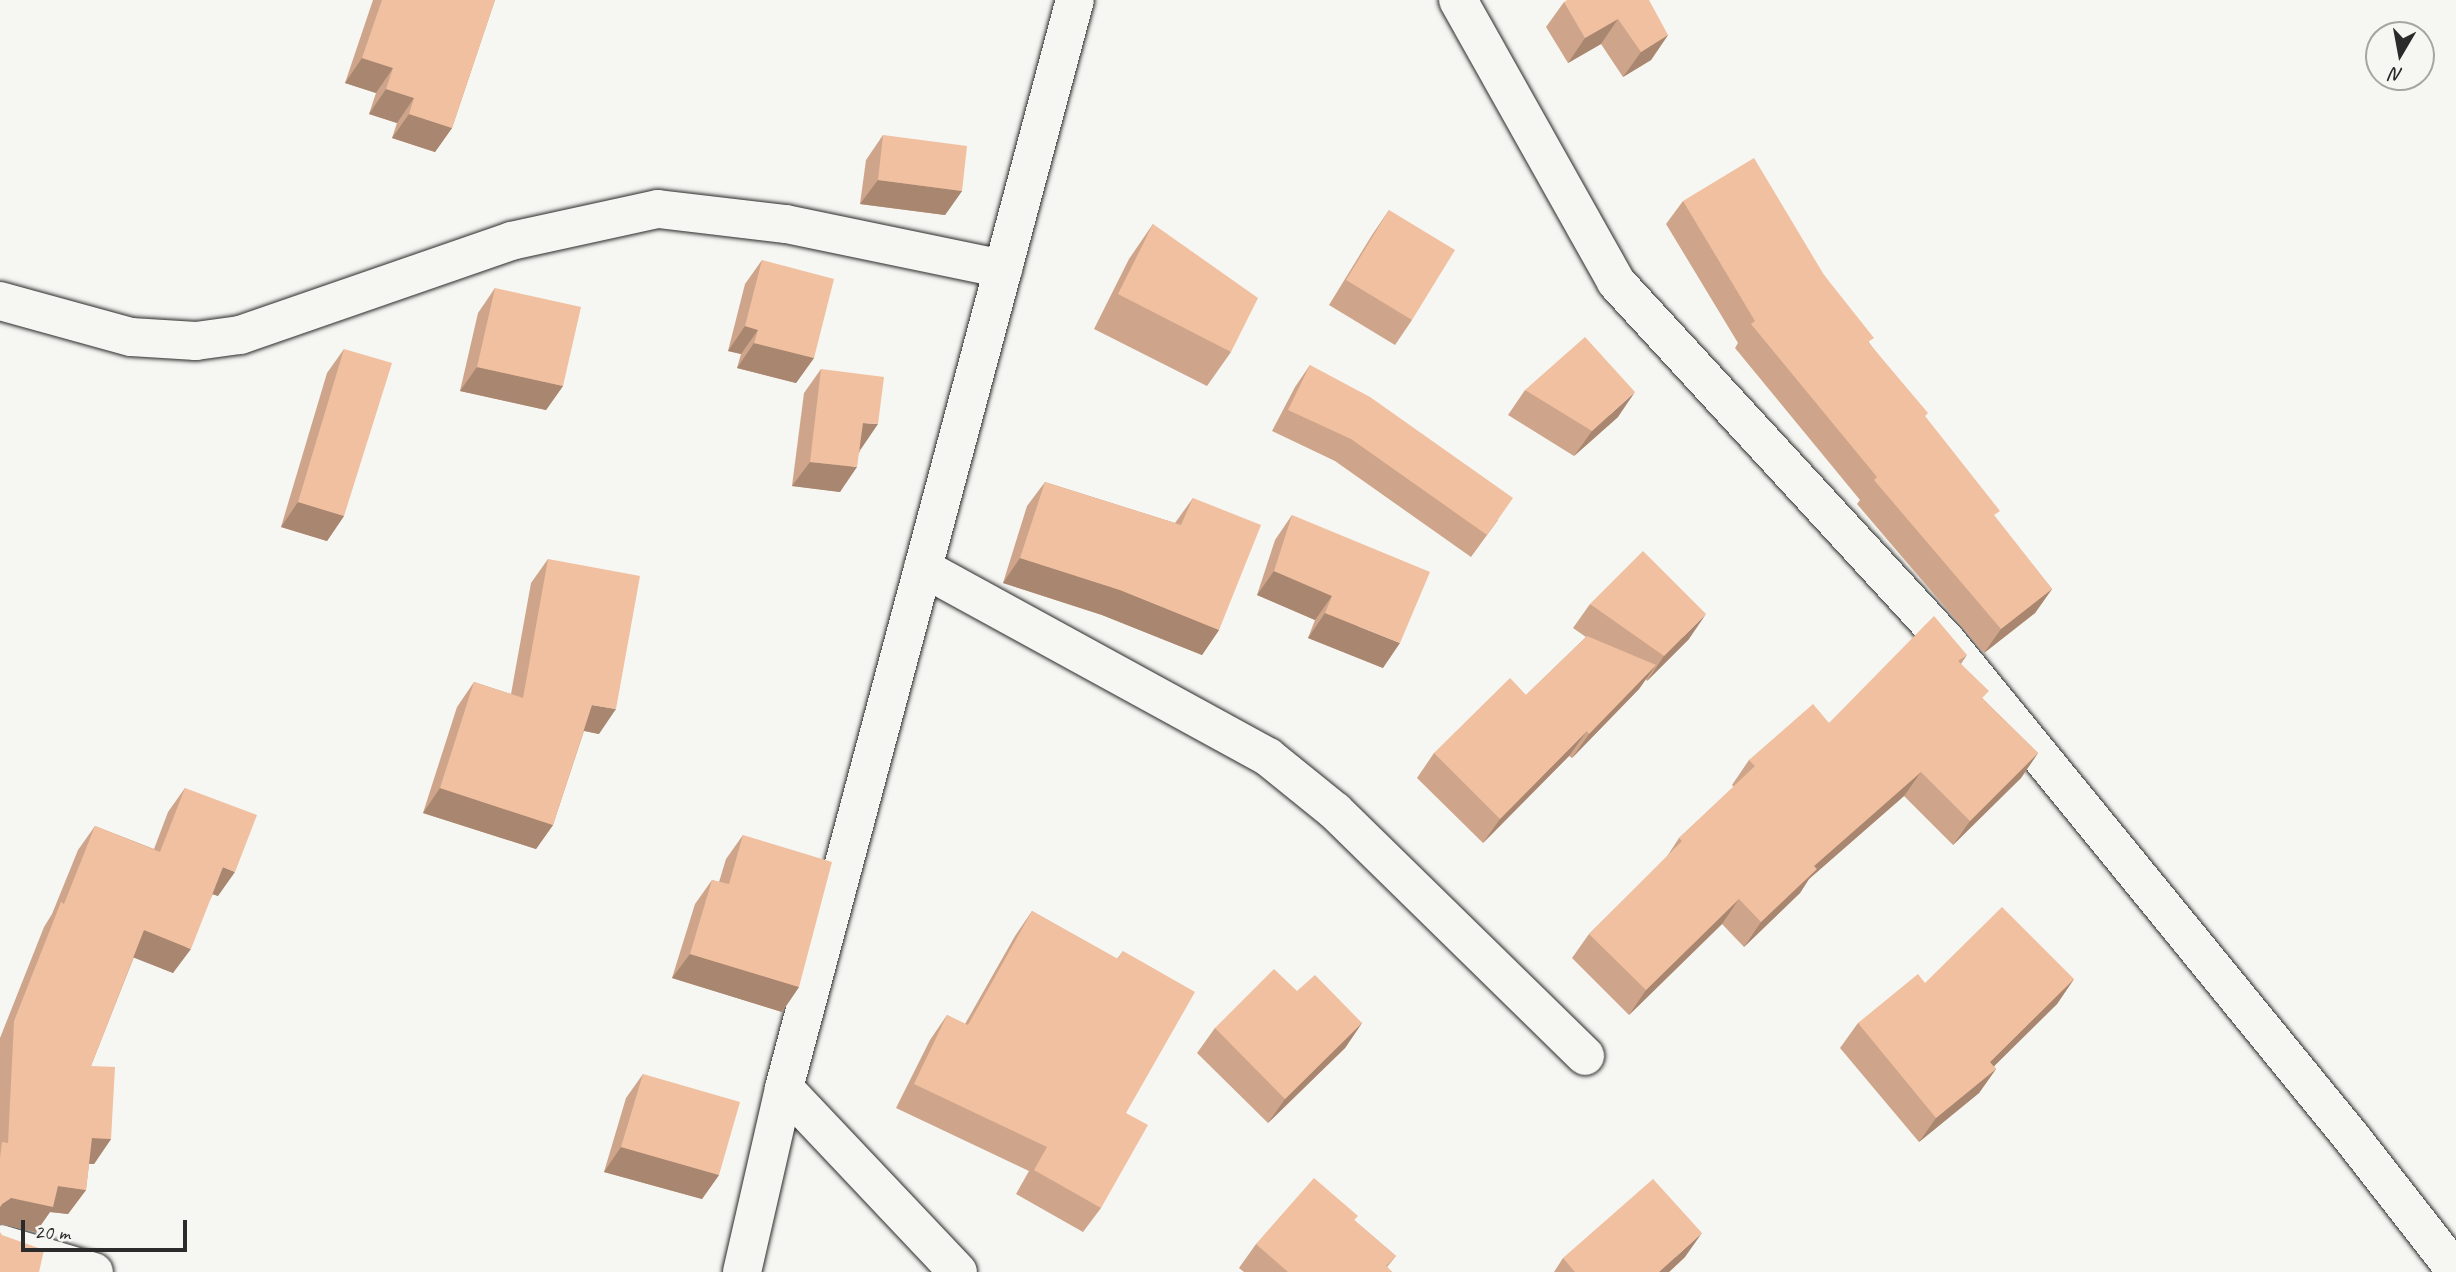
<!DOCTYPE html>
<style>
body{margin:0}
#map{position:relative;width:2456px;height:1272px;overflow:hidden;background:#f6f6f2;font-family:Caveat,sans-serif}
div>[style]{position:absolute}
.roads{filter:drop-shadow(0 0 2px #2b2b2b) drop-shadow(0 0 2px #2b2b2b)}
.street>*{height:38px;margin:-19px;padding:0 19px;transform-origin:19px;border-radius:19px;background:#f6f6f2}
.wall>*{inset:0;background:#cea58a}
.shaded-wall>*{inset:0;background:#a88670}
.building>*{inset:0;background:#f0c0a0}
span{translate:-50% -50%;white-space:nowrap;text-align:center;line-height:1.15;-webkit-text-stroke:5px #f6f6f2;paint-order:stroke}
.north{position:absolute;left:2365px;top:21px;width:70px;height:70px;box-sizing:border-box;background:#f6f6f2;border:2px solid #a5a5a2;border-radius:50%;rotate:190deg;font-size:19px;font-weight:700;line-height:28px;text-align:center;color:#2b2b2b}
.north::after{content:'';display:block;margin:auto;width:24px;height:32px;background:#2b2b2b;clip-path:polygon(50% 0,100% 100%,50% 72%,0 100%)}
.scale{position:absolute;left:21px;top:1220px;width:166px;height:32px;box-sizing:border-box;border:4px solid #2b2b2b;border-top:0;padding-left:9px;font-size:21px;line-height:24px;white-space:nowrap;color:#2b2b2b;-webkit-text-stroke:5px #f6f6f2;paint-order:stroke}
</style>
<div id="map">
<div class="roads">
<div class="street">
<div style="left:1458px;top:0;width:323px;rotate:60.7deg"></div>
<div style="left:1616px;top:282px;width:490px;rotate:47.4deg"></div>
<div style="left:1948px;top:643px;width:639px;rotate:50.78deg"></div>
<div style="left:2352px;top:1138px;width:169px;rotate:52deg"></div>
<div style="left:0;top:301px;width:136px;rotate:15.4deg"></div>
<div style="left:131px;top:337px;width:65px;rotate:3.5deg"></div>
<div style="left:196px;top:341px;width:44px;rotate:-7.8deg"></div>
<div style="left:240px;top:335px;width:287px;rotate:-19.1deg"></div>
<div style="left:511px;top:241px;width:150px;rotate:-12.3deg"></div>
<div style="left:658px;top:209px;width:129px;rotate:6.7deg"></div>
<div style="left:786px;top:224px;width:222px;rotate:11.7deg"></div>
<div style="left:923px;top:568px;width:393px;rotate:28.7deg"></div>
<div style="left:1268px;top:757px;width:86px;rotate:38.9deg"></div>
<div style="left:1335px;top:811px;width:350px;rotate:44.4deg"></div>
<div style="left:784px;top:1088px;width:253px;rotate:46.6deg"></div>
<div style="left:0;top:1244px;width:98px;rotate:16.6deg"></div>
<div style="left:742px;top:1272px;width:189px;rotate:-77.1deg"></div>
<div style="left:784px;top:1088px;width:1126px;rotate:-75.03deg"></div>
</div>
</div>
<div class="wall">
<div style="clip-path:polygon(373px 0,495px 0,452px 128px,435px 152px,392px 138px,397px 123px,369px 114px,376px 93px,345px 83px)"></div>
<div style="clip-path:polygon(1564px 2px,1668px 35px,1651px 60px,1623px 77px,1601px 44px,1568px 63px,1546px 27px)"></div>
<div style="clip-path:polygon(883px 135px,962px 191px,945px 215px,860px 204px,866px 160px)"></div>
<div style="clip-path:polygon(1683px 201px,1824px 275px,1870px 344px,1925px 417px,1995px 517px,2052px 589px,2035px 613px,1984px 653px,1857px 504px,1860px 500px,1735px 348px,1738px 343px,1666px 224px)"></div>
<div style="clip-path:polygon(1389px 210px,1412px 320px,1395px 345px,1329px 305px,1372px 235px)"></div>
<div style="clip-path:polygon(1153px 224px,1231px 352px,1207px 386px,1094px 329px,1129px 259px)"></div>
<div style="clip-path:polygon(762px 260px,814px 358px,796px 383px,737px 368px,741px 354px,728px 351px,745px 284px)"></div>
<div style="clip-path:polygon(495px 288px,563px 386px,546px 410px,460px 391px,478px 313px)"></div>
<div style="clip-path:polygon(344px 349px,344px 516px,327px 541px,281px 527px,327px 373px)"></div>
<div style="clip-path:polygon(1310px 365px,1498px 520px,1471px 557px,1335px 461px,1272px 431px,1295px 387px)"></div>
<div style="clip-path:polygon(821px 369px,861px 449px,840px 492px,792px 486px,804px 393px)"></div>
<div style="clip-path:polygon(1525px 390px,1618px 417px,1574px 456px,1508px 415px)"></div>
<div style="clip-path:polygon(1045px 482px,1175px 523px,1193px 498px,1219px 630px,1202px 655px,1102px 615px,1003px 583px,1027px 506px)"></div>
<div style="clip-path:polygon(1292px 515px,1383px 668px,1308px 638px,1315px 620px,1257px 595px,1275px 540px)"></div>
<div style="clip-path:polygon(548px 559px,599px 734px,584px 731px,553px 825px,536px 849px,423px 813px,457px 707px,474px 682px,511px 694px,531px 583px)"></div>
<div style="clip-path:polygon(1590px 604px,1689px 639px,1647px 681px,1646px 679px,1639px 689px,1572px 758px,1569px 756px,1483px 843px,1417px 778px,1434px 753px,1526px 695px,1586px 637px,1573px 628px)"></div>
<div style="clip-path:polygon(1967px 655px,1961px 664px,1983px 699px,2038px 753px,2021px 778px,1953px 845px,1904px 796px,1809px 879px,1800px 893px,1744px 947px,1722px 924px,1629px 1015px,1572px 958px,1589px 934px,1666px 858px,1679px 838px,1734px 787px,1732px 785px,1749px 760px,1829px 723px)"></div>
<div style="clip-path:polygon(185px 788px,218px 896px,213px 894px,173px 973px,134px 957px,91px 1066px,111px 1139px,94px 1164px,89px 1164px,86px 1190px,68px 1214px,50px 1212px,36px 1232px,0 1224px,0 1038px,44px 927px,52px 914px,78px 850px,95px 826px,154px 849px,168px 812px)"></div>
<div style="clip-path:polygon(743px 835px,799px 987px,782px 1012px,672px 978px,695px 904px,712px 880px,719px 882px,726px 859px)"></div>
<div style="clip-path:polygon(1032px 911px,1117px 959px,1123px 951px,1126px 1113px,1101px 1208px,1083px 1232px,1016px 1194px,1029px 1171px,896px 1108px,930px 1040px,947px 1015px,965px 1024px,1015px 936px)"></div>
<div style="clip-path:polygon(2074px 979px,2057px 1004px,1994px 1066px,1996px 1069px,1979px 1093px,1919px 1142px,1840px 1048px,1858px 1023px,1925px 983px)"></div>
<div style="clip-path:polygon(1297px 991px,1362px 1023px,1345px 1048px,1268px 1123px,1197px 1053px,1215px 1028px)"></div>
<div style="clip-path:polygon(643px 1074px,719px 1175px,702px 1199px,604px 1172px,626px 1098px)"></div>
<div style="clip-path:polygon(1354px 1220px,1396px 1256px,1387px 1267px,1392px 1272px,1244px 1272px,1239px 1268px,1256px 1244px)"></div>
<div style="clip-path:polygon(1685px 1257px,1669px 1272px,1554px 1272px,1563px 1258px)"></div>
</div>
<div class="shaded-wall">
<div style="clip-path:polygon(1618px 19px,1601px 44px,1568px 63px,1585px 38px)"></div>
<div style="clip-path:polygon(1668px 35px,1651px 60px,1623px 77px,1641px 52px)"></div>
<div style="clip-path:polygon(362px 58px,393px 68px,376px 93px,345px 83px)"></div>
<div style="clip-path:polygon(386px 89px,414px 98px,397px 123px,369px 114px)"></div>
<div style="clip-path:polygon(409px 114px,452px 128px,435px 152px,392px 138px)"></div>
<div style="clip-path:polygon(878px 180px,962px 191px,945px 215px,860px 204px)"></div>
<div style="clip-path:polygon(745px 326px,758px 330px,741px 354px,728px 351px)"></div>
<div style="clip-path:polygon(754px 343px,814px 358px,796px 383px,737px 368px)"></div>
<div style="clip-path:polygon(477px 367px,563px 386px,546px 410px,460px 391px)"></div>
<div style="clip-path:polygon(1635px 392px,1618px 417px,1574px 456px,1592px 431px)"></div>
<div style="clip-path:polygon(863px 423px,878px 424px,861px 449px,846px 447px)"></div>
<div style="clip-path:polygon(810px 462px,857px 467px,840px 492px,792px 486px)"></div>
<div style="clip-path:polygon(298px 502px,344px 516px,327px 541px,281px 527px)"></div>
<div style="clip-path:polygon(1020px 558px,1120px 590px,1219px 630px,1202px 655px,1102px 615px,1003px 583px)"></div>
<div style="clip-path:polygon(1274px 571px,1332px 596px,1315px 620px,1257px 595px)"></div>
<div style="clip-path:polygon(2052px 589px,2035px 613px,1984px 653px,2001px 629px)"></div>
<div style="clip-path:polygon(1325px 613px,1400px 643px,1383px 668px,1308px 638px)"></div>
<div style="clip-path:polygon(1706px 614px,1689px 639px,1647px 681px,1664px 656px)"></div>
<div style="clip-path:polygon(1656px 665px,1639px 689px,1572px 758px,1589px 734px)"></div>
<div style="clip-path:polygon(592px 705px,616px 709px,599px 734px,575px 729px)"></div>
<div style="clip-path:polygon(1587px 731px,1569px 756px,1483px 843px,1500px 819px)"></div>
<div style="clip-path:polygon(2038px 753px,2021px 778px,1953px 845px,1970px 821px)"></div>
<div style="clip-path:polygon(1921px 772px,1904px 796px,1809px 879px,1800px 893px,1744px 947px,1761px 922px,1814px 866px)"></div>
<div style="clip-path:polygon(440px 788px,553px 825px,536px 849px,423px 813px)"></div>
<div style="clip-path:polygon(223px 867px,235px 872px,218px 896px,206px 892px)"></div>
<div style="clip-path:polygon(1739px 899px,1722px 924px,1629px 1015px,1646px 990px)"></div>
<div style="clip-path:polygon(144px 930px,191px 949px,173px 973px,127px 955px)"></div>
<div style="clip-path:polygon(690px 954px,799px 987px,782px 1012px,672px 978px)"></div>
<div style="clip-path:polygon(2074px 979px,2057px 1004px,1973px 1087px,1990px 1062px)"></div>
<div style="clip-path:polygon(1362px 1023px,1345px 1048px,1268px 1123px,1285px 1099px)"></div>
<div style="clip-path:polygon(1996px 1069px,1979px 1093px,1919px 1142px,1936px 1118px)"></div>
<div style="clip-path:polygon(92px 1138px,111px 1139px,94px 1164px,75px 1163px)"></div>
<div style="clip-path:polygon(621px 1147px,719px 1175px,702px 1199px,604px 1172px)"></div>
<div style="clip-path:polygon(58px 1186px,86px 1190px,68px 1214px,50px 1212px,36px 1232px,0 1224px,0 1207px,2px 1204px,11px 1198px)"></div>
<div style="clip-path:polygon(1702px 1233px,1685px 1257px,1669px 1272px,1659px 1272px)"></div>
</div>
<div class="building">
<div style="clip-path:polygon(382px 0,495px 0,452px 128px,409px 114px,414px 98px,386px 89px,393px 68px,362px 58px)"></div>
<div style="clip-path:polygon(1567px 0,1649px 0,1668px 35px,1641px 52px,1618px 19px,1585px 38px,1564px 2px)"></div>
<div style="clip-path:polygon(883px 135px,967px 146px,962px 191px,878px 180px)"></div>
<div style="clip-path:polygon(1754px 158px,1824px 275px,1874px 338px,1868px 342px,1928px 413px,1925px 416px,2000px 511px,1994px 515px,2052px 589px,2001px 629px,1874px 480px,1877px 477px,1751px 324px,1755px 321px,1683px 201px)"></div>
<div style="clip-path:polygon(1389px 210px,1455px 250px,1412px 320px,1346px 280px)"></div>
<div style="clip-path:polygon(1153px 224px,1258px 298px,1231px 352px,1118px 294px)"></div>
<div style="clip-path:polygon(762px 260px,834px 279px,814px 358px,754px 343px,758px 330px,745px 326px)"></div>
<div style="clip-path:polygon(495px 288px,581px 307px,563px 386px,477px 367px)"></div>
<div style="clip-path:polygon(1585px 337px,1635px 392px,1592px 431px,1525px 390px)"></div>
<div style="clip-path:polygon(344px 349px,392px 363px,344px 516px,298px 502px)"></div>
<div style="clip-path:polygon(1310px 365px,1370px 397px,1513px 498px,1487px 535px,1351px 439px,1288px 410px)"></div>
<div style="clip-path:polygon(821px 369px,884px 377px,878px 424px,863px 423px,857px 467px,810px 462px)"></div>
<div style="clip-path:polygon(1045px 482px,1181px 525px,1193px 498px,1261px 525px,1219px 630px,1120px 590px,1020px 558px)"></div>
<div style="clip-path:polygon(1292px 515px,1430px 572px,1400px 643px,1325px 613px,1332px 596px,1274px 571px)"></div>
<div style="clip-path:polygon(1643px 551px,1706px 614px,1664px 656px,1590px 604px)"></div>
<div style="clip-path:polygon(548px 559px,640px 576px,616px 709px,592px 705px,553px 825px,440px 788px,474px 682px,523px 698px)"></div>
<div style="clip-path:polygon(1934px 616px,1967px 655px,1958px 661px,1989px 691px,1982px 698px,2038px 753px,1970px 821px,1921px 772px,1814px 866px,1817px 869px,1761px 922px,1739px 899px,1646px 990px,1589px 934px,1682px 841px,1679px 838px,1755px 766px,1749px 760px,1813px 704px,1829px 723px)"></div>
<div style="clip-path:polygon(1587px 636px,1656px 665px,1589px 734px,1587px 731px,1500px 819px,1434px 753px,1510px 678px,1526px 695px)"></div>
<div style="clip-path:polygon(185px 788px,257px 815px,235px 872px,223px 867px,191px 949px,144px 930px,91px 1066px,115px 1067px,111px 1139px,92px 1138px,86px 1190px,58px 1186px,53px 1207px,11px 1198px,2px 1204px,0 1207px,0 1158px,2px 1142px,8px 1143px,14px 1021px,61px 902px,64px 904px,95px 826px,160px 852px)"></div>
<div style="clip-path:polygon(743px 835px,832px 862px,799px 987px,690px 954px,712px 880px,729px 884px)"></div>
<div style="clip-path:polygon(2002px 907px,2074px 979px,1990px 1062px,1996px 1069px,1936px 1118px,1858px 1023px,1918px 974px,1925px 983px)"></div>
<div style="clip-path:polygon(1032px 911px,1118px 959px,1123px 951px,1195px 992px,1126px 1113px,1148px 1125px,1101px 1208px,1034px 1170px,1047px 1147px,914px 1084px,947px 1015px,968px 1025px)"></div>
<div style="clip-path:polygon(1274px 969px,1297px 991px,1315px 975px,1362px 1023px,1285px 1099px,1215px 1028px)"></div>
<div style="clip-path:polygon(643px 1074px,740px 1102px,719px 1175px,621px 1147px)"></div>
<div style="clip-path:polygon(1314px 1178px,1358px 1216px,1354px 1220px,1396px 1256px,1386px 1266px,1392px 1272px,1288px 1272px,1256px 1244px)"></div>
<div style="clip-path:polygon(1653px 1179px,1702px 1233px,1659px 1272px,1575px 1272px,1563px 1258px)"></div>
<div style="clip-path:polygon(0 1232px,2px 1235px,44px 1250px,39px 1272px,0 1272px)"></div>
</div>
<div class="north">N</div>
<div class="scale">20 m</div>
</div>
